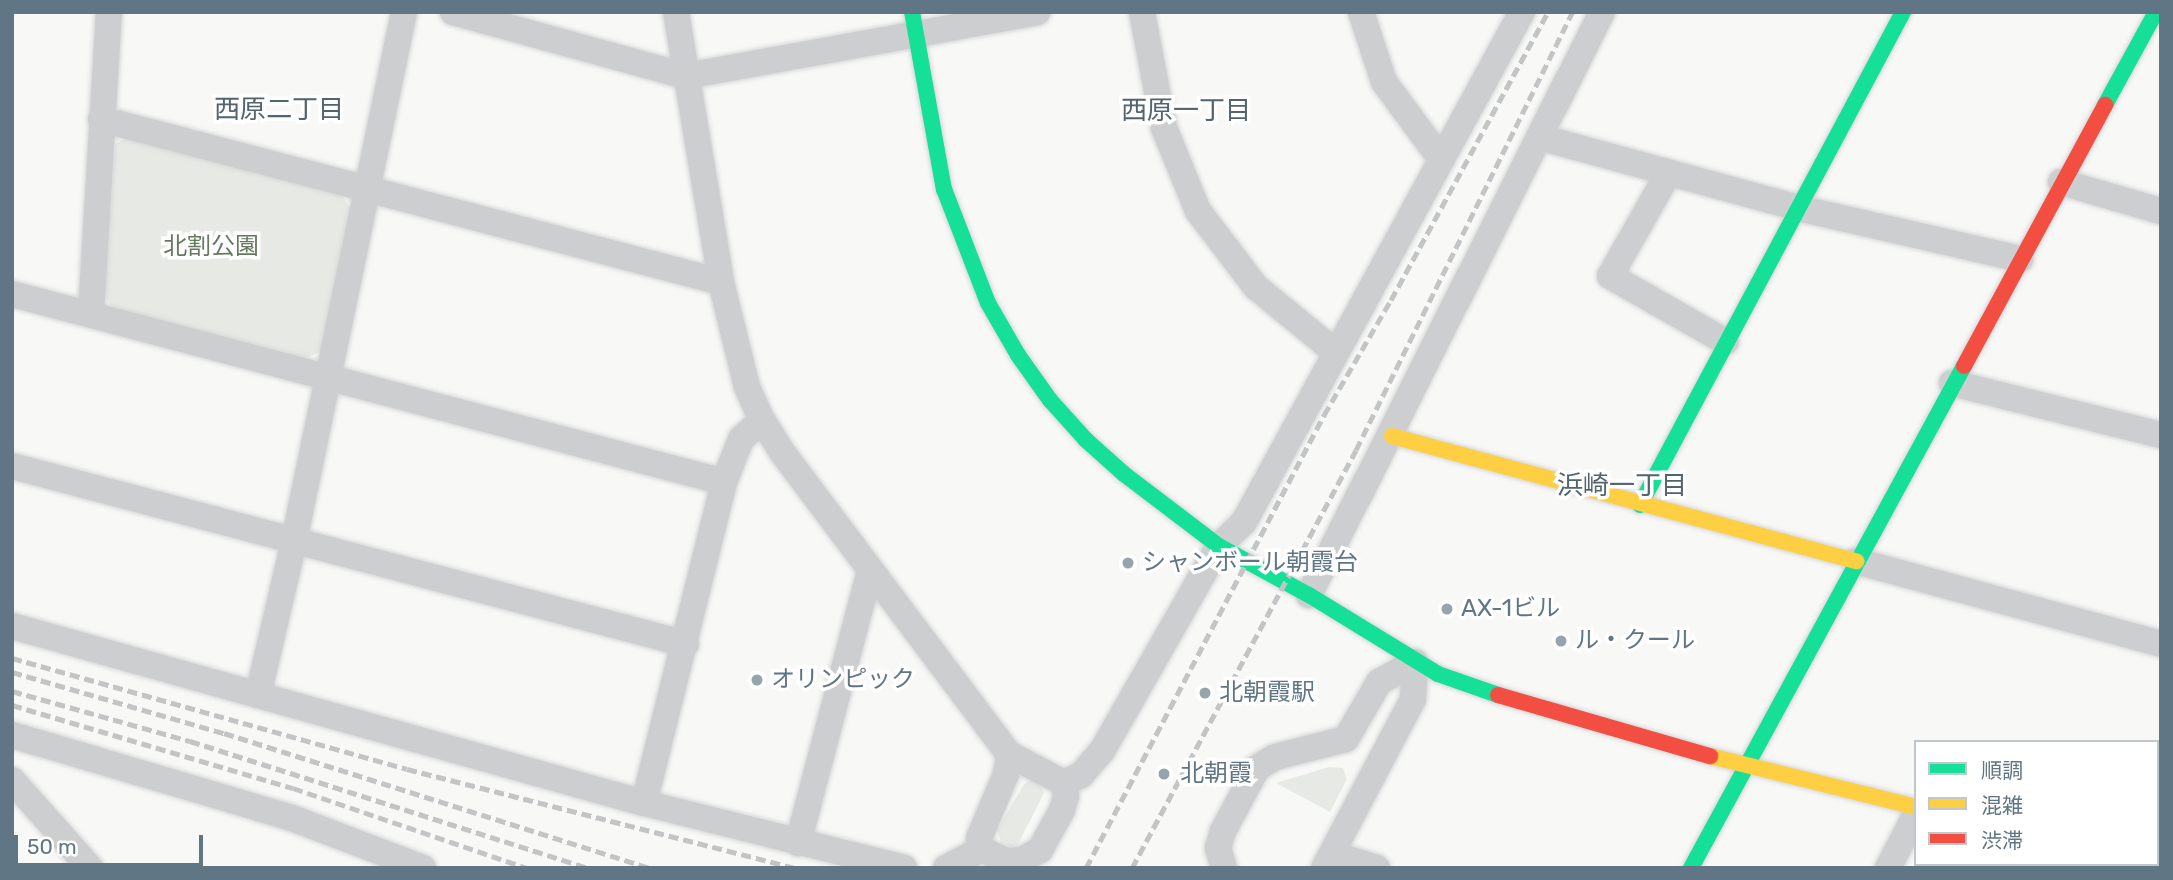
<!DOCTYPE html>
<meta charset="utf-8">
<style>
body{margin:0}
#map{position:relative;width:2173px;height:880px;overflow:hidden;background:#f8f8f7;font-family:Rubik,"Noto Sans JP",sans-serif}
div>[style]{position:absolute}
.green>*{inset:0;background:#e7eae4}
.roads{filter:drop-shadow(0 0 2px #d5d6d7) drop-shadow(0 0 2px #d5d6d7)}
.street>*{height:26px;margin:-13px;padding:0 13px;transform-origin:13px;border-radius:13px;background:#cdcecf}
.fast>*{height:16px;margin:-8px;padding:0 8px;transform-origin:8px;border-radius:8px;background:#16e098}
.slow>*{height:16px;margin:-8px;padding:0 8px;transform-origin:8px;border-radius:8px;background:#ffcf43}
.jam>*{height:16px;margin:-8px;padding:0 8px;transform-origin:8px;border-radius:8px;background:#f24e42}
.rail>*{height:5px;margin-top:-2.5px;transform-origin:0;background:repeating-linear-gradient(90deg,#c2c4c6 0 10px,transparent 0 15px)}
.dots>*{width:19px;height:19px;translate:-50% -50%;box-sizing:border-box;border:4px solid #fff;border-radius:50%}
span{translate:-50% -50%;white-space:nowrap;text-align:center;line-height:1.15;-webkit-text-stroke:7px #fff;paint-order:stroke}
.park-label{font-size:24px;color:#677a61}
.poi-label{font-size:24px;color:#617684}
.left{translate:0 -50%;text-align:left}
.neighbourhood-label{font-size:26px;color:#54646e}
.frame{position:absolute;inset:0;border:14px solid #617684;pointer-events:none}
.legend{position:absolute;left:1914px;top:740px;width:245px;height:126px;box-sizing:border-box;background:#fff;border:2px solid #c0c8ce;margin:0;padding:9px 12px;list-style:none;font-size:21px;color:#617684}
.legend li{display:flex;align-items:center;gap:14px;height:35px}
.legend b{width:35px;border:2px solid #c0c8ce}
.scale{position:absolute;left:14px;top:835px;width:189px;height:32px;box-sizing:border-box;border:4px solid #617684;border-top:0;padding-left:9px;font-size:21px;line-height:24px;white-space:nowrap;color:#617684;-webkit-text-stroke:5px #fff;paint-order:stroke}
</style>
<div id="map">
<div class="green">
<div style="clip-path:polygon(128px 137px,342px 195px,351px 211px,322px 351px,306px 358px,112px 308px,104px 293px,115px 144px)"></div>
<div style="clip-path:polygon(1329px 767px,1343px 768px,1347px 779px,1330px 812px,1276px 783px)"></div>
<div style="clip-path:polygon(1032px 779px,1039px 783px,1044px 793px,1018px 844px,1011px 847px,1001px 842px,997px 830px,1024px 784px)"></div>
</div>
<div class="roads">
<div class="street">
<div style="left:453px;top:12px;width:242px;rotate:15.4deg"></div>
<div style="left:686px;top:76px;width:357px;rotate:-10.3deg"></div>
<div style="left:676px;top:12px;width:274px;rotate:80.5deg"></div>
<div style="left:721px;top:282px;width:108px;rotate:76.1deg"></div>
<div style="left:747px;top:387px;width:36px;rotate:66deg"></div>
<div style="left:762px;top:420px;width:38px;rotate:58deg"></div>
<div style="left:782px;top:452px;width:378px;rotate:53.1deg"></div>
<div style="left:1009px;top:754px;width:62px;rotate:27.8deg"></div>
<div style="left:1064px;top:783px;width:13px;rotate:81deg"></div>
<div style="left:1066px;top:796px;width:15px;rotate:106deg"></div>
<div style="left:1062px;top:810px;width:46px;rotate:118.8deg"></div>
<div style="left:1040px;top:850px;width:21px;rotate:152deg"></div>
<div style="left:1021px;top:860px;width:15px;rotate:176deg"></div>
<div style="left:1006px;top:861px;width:28px;rotate:-154deg"></div>
<div style="left:981px;top:849px;width:11px;rotate:-100deg"></div>
<div style="left:979px;top:838px;width:69px;rotate:-67.1deg"></div>
<div style="left:1006px;top:774px;width:20px;rotate:-81deg"></div>
<div style="left:1142px;top:12px;width:118px;rotate:79.3deg"></div>
<div style="left:1164px;top:128px;width:90px;rotate:67.7deg"></div>
<div style="left:1198px;top:211px;width:96px;rotate:52.7deg"></div>
<div style="left:1256px;top:287px;width:102px;rotate:39.4deg"></div>
<div style="left:1361px;top:12px;width:74px;rotate:71.8deg"></div>
<div style="left:1384px;top:82px;width:96px;rotate:53.5deg"></div>
<div style="left:101px;top:119px;width:641px;rotate:14.73deg"></div>
<div style="left:1539px;top:137px;width:269px;rotate:15.3deg"></div>
<div style="left:1798px;top:208px;width:228px;rotate:12.9deg"></div>
<div style="left:1668px;top:174px;width:117px;rotate:119.6deg"></div>
<div style="left:1610px;top:276px;width:133px;rotate:29.6deg"></div>
<div style="left:2061px;top:182px;width:104px;rotate:16.2deg"></div>
<div style="left:12px;top:294px;width:736px;rotate:14.79deg"></div>
<div style="left:91px;top:313px;width:302px;rotate:-86.6deg"></div>
<div style="left:1952px;top:383px;width:215px;rotate:14deg"></div>
<div style="left:12px;top:466px;width:697px;rotate:14.79deg"></div>
<div style="left:1856px;top:561px;width:316px;rotate:15.2deg"></div>
<div style="left:1309px;top:595px;width:652px;rotate:-63.32deg"></div>
<div style="left:12px;top:626px;width:656px;rotate:15.65deg"></div>
<div style="left:644px;top:803px;width:268px;rotate:14deg"></div>
<div style="left:258px;top:695px;width:158px;rotate:-76.8deg"></div>
<div style="left:294px;top:541px;width:540px;rotate:-78.25deg"></div>
<div style="left:12px;top:735px;width:292px;rotate:16.5deg"></div>
<div style="left:292px;top:818px;width:140px;rotate:20.9deg"></div>
<div style="left:12px;top:780px;width:118px;rotate:48.4deg"></div>
<div style="left:1064px;top:783px;width:19px;rotate:-25deg"></div>
<div style="left:1081px;top:775px;width:32px;rotate:-49deg"></div>
<div style="left:1102px;top:751px;width:236px;rotate:-60.3deg"></div>
<div style="left:1219px;top:546px;width:35px;rotate:-44deg"></div>
<div style="left:1244px;top:522px;width:581px;rotate:-61.41deg"></div>
<div style="left:644px;top:803px;width:331px;rotate:-76deg"></div>
<div style="left:724px;top:482px;width:46px;rotate:-68.4deg"></div>
<div style="left:741px;top:439px;width:28px;rotate:-42deg"></div>
<div style="left:798px;top:843px;width:282px;rotate:-75.2deg"></div>
<div style="left:1332px;top:854px;width:47px;rotate:17.3deg"></div>
<div style="left:946px;top:868px;width:40px;rotate:-28deg"></div>
<div style="left:1224px;top:868px;width:21px;rotate:-107deg"></div>
<div style="left:1218px;top:848px;width:18px;rotate:-74deg"></div>
<div style="left:1223px;top:831px;width:72px;rotate:-61.6deg"></div>
<div style="left:1257px;top:768px;width:21px;rotate:-31deg"></div>
<div style="left:1275px;top:757px;width:73px;rotate:-14.2deg"></div>
<div style="left:1346px;top:739px;width:66px;rotate:-59.9deg"></div>
<div style="left:1379px;top:682px;width:41px;rotate:-29.1deg"></div>
<div style="left:1324px;top:868px;width:191px;rotate:-62.2deg"></div>
<div style="left:1413px;top:699px;width:37px;rotate:-87deg"></div>
<div style="left:1888px;top:868px;width:61px;rotate:-62.6deg"></div>
</div>
<div class="fast">
<div style="left:912px;top:12px;width:180px;rotate:79.8deg"></div>
<div style="left:944px;top:189px;width:122px;rotate:68.9deg"></div>
<div style="left:988px;top:303px;width:60px;rotate:60deg"></div>
<div style="left:1018px;top:355px;width:55px;rotate:54.6deg"></div>
<div style="left:1050px;top:400px;width:54px;rotate:48deg"></div>
<div style="left:1086px;top:440px;width:51px;rotate:41.8deg"></div>
<div style="left:1124px;top:474px;width:119px;rotate:37.2deg"></div>
<div style="left:1219px;top:546px;width:102px;rotate:28.6deg"></div>
<div style="left:1309px;top:595px;width:151px;rotate:31.5deg"></div>
<div style="left:1438px;top:674px;width:64px;rotate:19.3deg"></div>
<div style="left:2105px;top:105px;width:106px;rotate:-61.3deg"></div>
<div style="left:1640px;top:505px;width:559px;rotate:-61.92deg"></div>
<div style="left:1691px;top:868px;width:571px;rotate:-61.46deg"></div>
</div>
<div class="slow">
<div style="left:1392px;top:436px;width:481px;rotate:15.1deg"></div>
<div style="left:1710px;top:756px;width:212px;rotate:13.9deg"></div>
</div>
<div class="jam">
<div style="left:1964px;top:366px;width:297px;rotate:-61.6deg"></div>
<div style="left:1498px;top:695px;width:221px;rotate:16.1deg"></div>
<div style="left:2119px;top:864px;width:13px;rotate:18deg"></div>
</div>
</div>
<div class="rail">
<div style="left:12px;top:658px;width:410px;rotate:15.7deg"></div>
<div style="left:407px;top:769px;width:399px;rotate:14.3deg"></div>
<div style="left:12px;top:672px;width:221px;rotate:16.1deg"></div>
<div style="left:224px;top:733px;width:447px;rotate:17.6deg"></div>
<div style="left:12px;top:691px;width:185px;rotate:15.7deg"></div>
<div style="left:190px;top:741px;width:419px;rotate:17.7deg"></div>
<div style="left:12px;top:705px;width:293px;rotate:16.5deg"></div>
<div style="left:293px;top:788px;width:246px;rotate:18.9deg"></div>
<div style="left:1086px;top:868px;width:512px;rotate:-62.28deg"></div>
<div style="left:1324px;top:415px;width:133px;rotate:-59.8deg"></div>
<div style="left:1391px;top:300px;width:328px;rotate:-61.4deg"></div>
<div style="left:1132px;top:868px;width:474px;rotate:-61.8deg"></div>
<div style="left:1356px;top:450px;width:488px;rotate:-63.7deg"></div>
</div>
<div class="dots">
<div style="left:1128px;top:563px;background:#96a4ac"></div>
<div style="left:1447px;top:609px;background:#96a4ac"></div>
<div style="left:1561px;top:641px;background:#96a4ac"></div>
<div style="left:757px;top:680px;background:#96a4ac"></div>
<div style="left:1205px;top:693px;background:#96a4ac"></div>
<div style="left:1164px;top:774px;background:#96a4ac"></div>
</div>
<div class="park-label">
<span style="left:211px;top:247px">北割公園</span>
</div>
<div class="poi-label">
<span class="left" style="left:1142px;top:563px">シャンボール朝霞台</span>
<span class="left" style="left:1461px;top:609px">AX-1ビル</span>
<span class="left" style="left:1575px;top:641px">ル・クール</span>
<span class="left" style="left:771px;top:680px">オリンピック</span>
<span class="left" style="left:1219px;top:693px">北朝霞駅</span>
<span class="left" style="left:1180px;top:774px">北朝霞</span>
</div>
<div class="neighbourhood-label">
<span style="left:279px;top:110px">西原二丁目</span>
<span style="left:1186px;top:111px">西原一丁目</span>
<span style="left:1622px;top:486px">浜崎一丁目</span>
</div>
<div class="frame"></div>
<ul class="legend">
<li><b style="height:9px;background:#16e098"></b>順調</li>
<li><b style="height:9px;background:#ffcf43"></b>混雑</li>
<li><b style="height:9px;background:#f24e42"></b>渋滞</li>
</ul>
<div class="scale">50 m</div>
</div>
